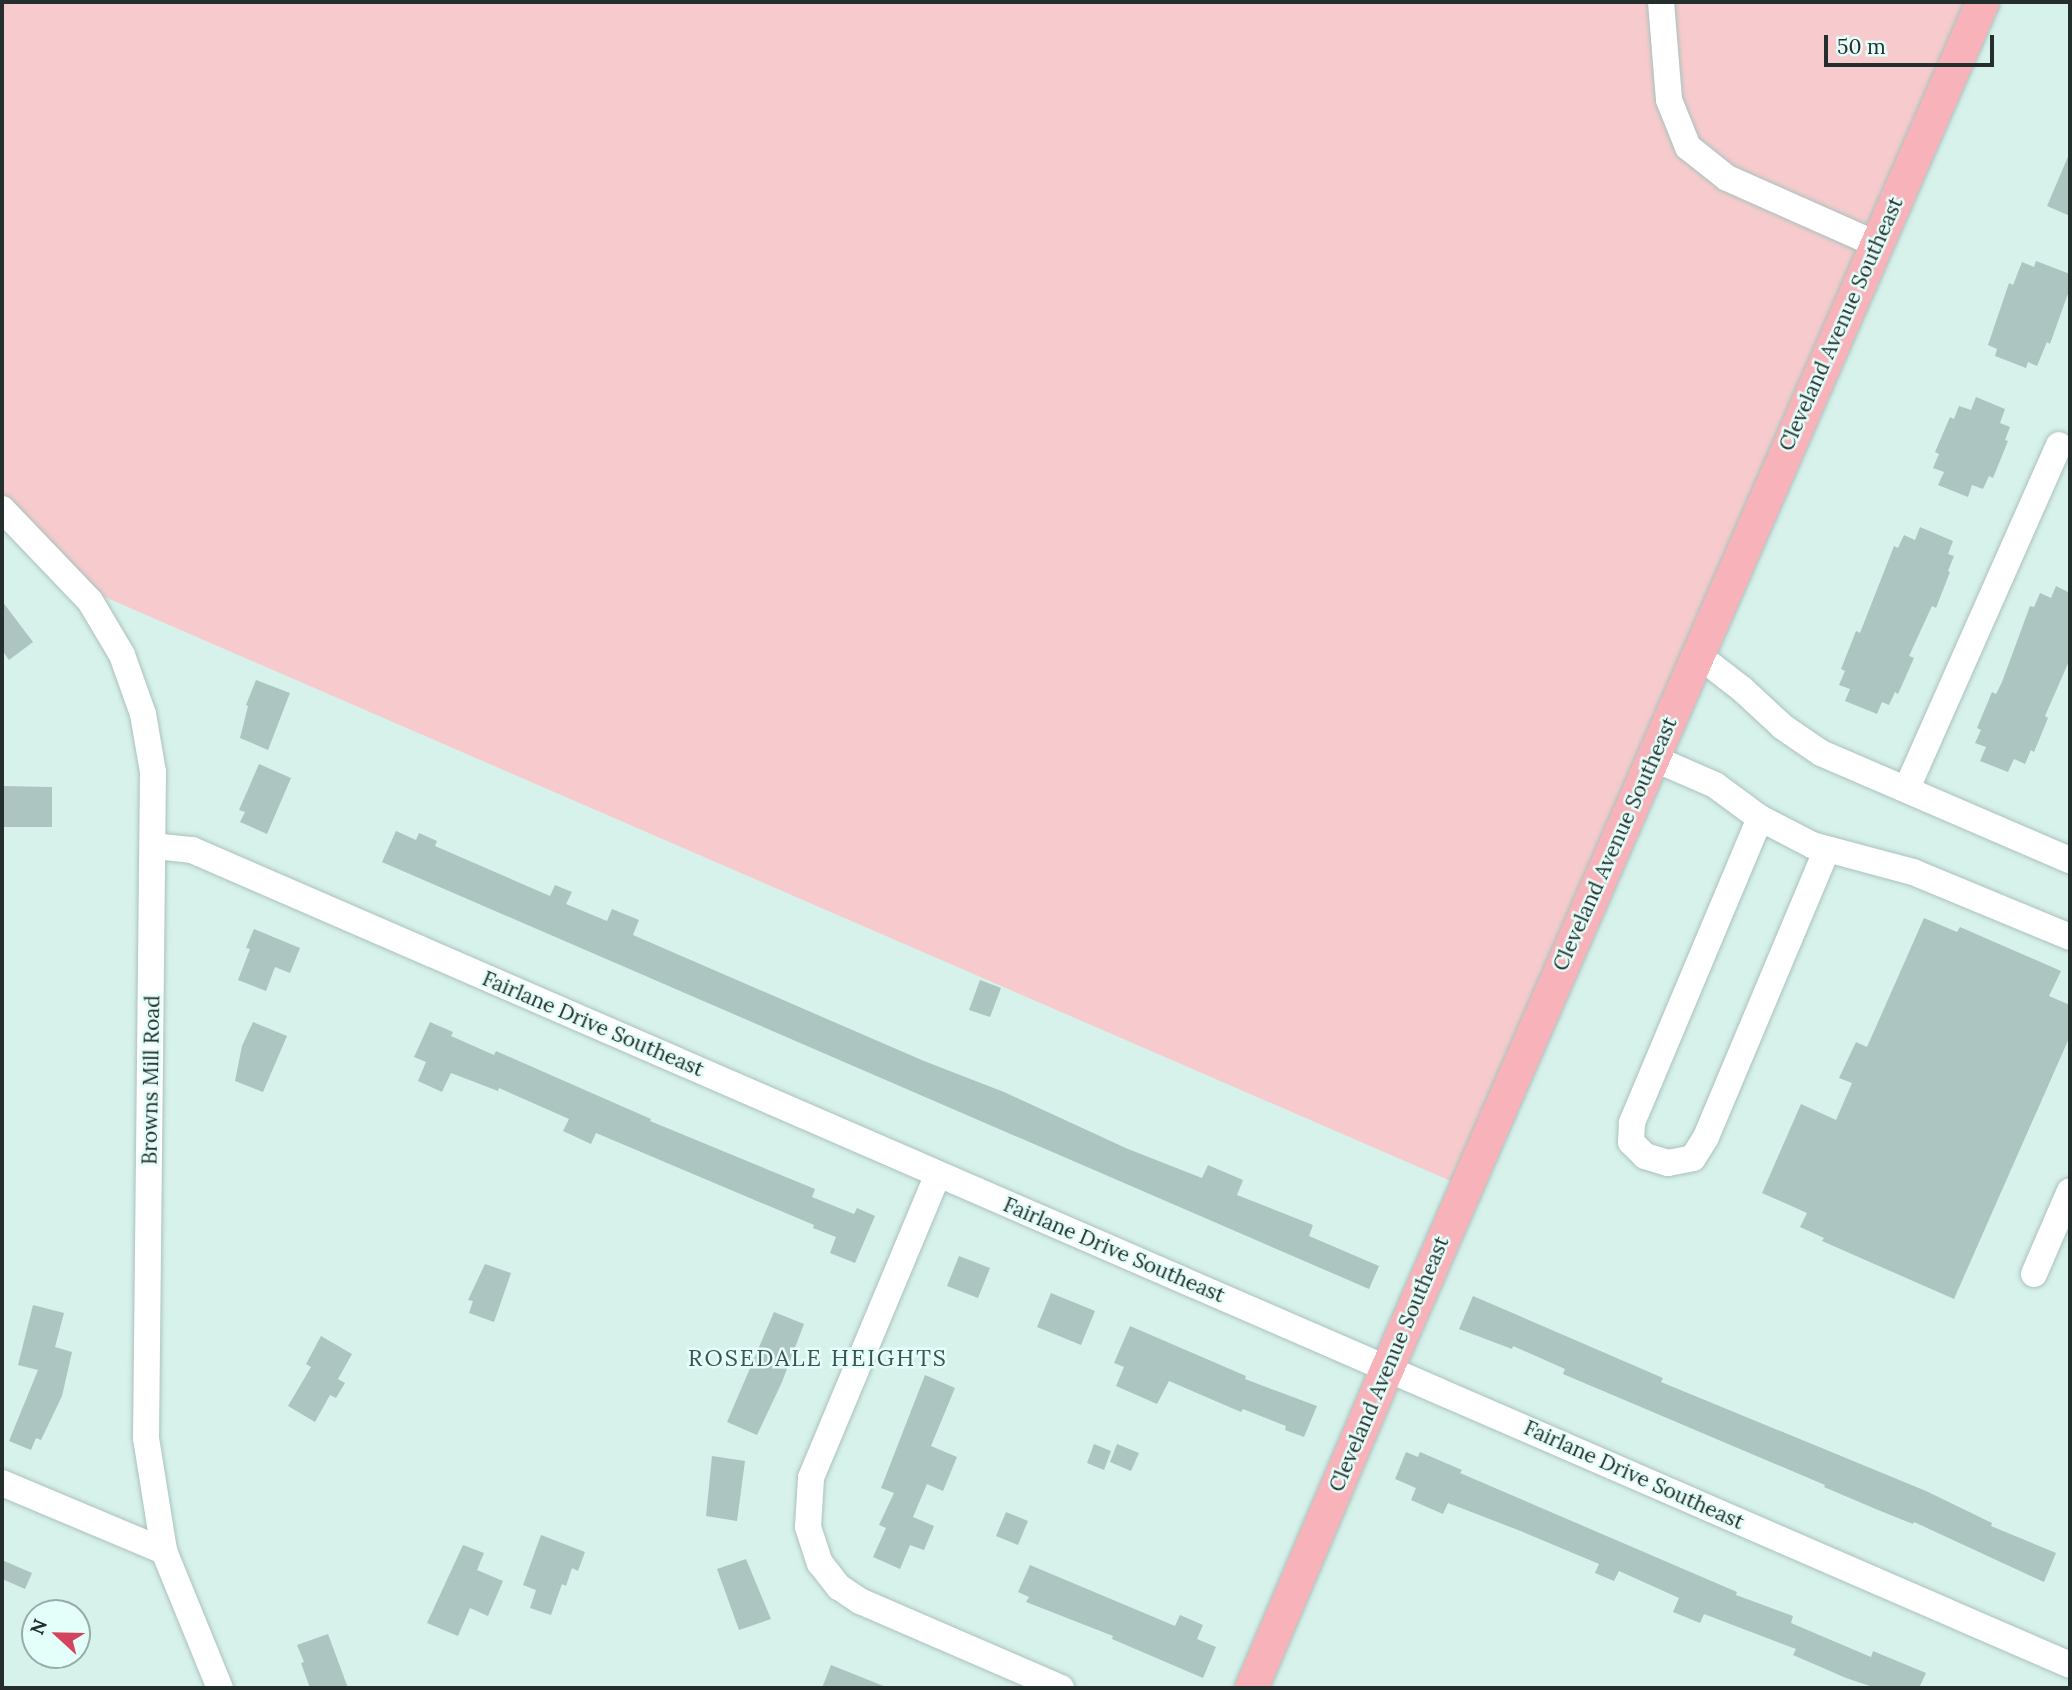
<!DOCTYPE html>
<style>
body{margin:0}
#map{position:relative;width:2072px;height:1690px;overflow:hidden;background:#d7f1eb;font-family:Lora,serif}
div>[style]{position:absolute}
.green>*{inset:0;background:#f7cbcd}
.building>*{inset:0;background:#acc5c0}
.roads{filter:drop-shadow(0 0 2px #aac2bd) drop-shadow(0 0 2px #aac2bd)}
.minor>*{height:26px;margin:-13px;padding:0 13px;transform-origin:13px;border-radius:13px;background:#fff}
.major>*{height:33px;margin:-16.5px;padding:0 16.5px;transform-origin:16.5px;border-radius:16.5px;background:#f8b2b9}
span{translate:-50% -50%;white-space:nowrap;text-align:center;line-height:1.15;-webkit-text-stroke:5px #e4fef9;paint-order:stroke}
.street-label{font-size:21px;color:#242e2c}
.neighbourhood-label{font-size:23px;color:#3d534f;letter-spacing:2px}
.frame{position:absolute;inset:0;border:4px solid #242e2c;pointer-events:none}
.north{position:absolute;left:21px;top:1599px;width:70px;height:70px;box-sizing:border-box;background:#e4fef9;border:2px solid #97aba7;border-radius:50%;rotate:292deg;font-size:19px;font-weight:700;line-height:28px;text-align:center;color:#242e2c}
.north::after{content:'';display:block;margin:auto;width:24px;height:32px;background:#d4445d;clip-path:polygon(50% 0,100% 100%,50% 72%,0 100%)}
.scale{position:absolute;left:1824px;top:35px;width:170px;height:32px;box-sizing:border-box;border:4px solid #242e2c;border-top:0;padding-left:9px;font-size:21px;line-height:24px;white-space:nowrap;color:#242e2c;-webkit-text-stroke:5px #e4fef9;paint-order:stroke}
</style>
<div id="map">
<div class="green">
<div style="clip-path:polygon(2px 2px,1989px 2px,1453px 1182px,84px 588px,2px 508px)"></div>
</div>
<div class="building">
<div style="clip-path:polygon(2070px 152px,2070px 216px,2047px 206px)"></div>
<div style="clip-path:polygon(2036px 261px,2070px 274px,2070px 288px,2050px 344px,2047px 342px,2037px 366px,2028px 362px,2026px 368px,1995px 356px,1997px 349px,1988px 345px,2009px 283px,2013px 285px,2022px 262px,2034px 267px)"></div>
<div style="clip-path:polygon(1976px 397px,2005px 409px,2000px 423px,2010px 427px,2005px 440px,2008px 441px,1993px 478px,1989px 476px,1983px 489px,1972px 485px,1968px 497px,1938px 485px,1944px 472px,1933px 468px,1939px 454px,1935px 452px,1950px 417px,1954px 419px,1959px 406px,1971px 410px)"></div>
<div style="clip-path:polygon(1920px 527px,1953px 541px,1948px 554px,1954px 556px,1948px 571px,1950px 572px,1936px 608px,1932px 606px,1909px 656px,1914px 658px,1898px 694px,1895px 692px,1889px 705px,1882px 702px,1877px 714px,1845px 701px,1850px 689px,1839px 685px,1845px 671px,1841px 669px,1856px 631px,1860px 633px,1894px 546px,1898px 548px,1904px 535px,1915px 540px)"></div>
<div style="clip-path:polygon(2056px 586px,2070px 593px,2070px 659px,2045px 716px,2048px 718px,2034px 752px,2031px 750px,2025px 764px,2014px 759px,2008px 772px,1980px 761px,1986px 747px,1975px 743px,1981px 730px,1977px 728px,1992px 692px,1996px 694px,2002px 682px,2030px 606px,2034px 607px,2040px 593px,2051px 598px)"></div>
<div style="clip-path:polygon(2px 601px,33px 642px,9px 660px,2px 650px)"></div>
<div style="clip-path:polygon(256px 680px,290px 693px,268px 750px,240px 738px,248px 706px,246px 705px)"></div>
<div style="clip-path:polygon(259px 764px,291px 778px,267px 834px,240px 822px,245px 812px,239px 810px)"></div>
<div style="clip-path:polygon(2px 786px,52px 787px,52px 827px,2px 827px)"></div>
<div style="clip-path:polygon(396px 831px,416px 840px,419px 833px,437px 841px,435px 846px,550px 896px,555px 885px,572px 892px,566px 904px,607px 921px,612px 909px,639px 920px,633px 935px,924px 1061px,1004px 1092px,1128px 1149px,1202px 1178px,1208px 1165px,1243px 1180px,1237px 1195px,1313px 1225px,1309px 1236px,1379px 1266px,1369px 1289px,382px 862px)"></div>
<div style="clip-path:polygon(1924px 918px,1957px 932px,1960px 927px,2061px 971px,2049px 996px,2070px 1005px,2070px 1036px,1954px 1299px,1822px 1241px,1824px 1238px,1800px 1227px,1807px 1213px,1762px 1193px,1801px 1104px,1836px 1120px,1852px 1083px,1839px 1078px,1856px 1042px,1867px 1047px)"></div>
<div style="clip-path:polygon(254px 929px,300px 948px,290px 973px,275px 967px,266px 991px,238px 980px,250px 949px,246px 948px)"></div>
<div style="clip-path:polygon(980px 980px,1001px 988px,990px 1017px,969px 1010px)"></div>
<div style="clip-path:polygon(253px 1022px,287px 1036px,263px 1092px,235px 1081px,242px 1046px)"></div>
<div style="clip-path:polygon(430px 1022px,453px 1032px,451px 1036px,494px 1055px,496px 1051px,651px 1119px,650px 1121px,815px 1189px,812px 1197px,854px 1214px,857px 1208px,875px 1216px,855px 1263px,830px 1253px,836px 1237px,813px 1228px,814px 1225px,596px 1133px,591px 1144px,563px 1131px,569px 1119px,499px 1088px,498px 1091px,451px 1073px,442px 1092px,418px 1081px,426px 1062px,414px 1057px)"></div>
<div style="clip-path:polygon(959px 1256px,990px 1268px,978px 1298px,947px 1286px)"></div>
<div style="clip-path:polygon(485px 1264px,511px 1273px,494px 1322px,469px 1313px,473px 1301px,468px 1300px)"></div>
<div style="clip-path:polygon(1051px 1293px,1095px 1311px,1081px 1345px,1037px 1327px)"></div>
<div style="clip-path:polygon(1473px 1296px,1663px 1378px,1661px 1382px,1926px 1491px,1992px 1523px,1991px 1526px,2056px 1553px,2044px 1582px,1914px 1522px,1913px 1524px,1878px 1510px,1824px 1487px,1825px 1485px,1563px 1374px,1565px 1369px,1513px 1346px,1512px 1349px,1459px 1329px)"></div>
<div style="clip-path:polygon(33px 1305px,64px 1313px,55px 1347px,72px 1352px,62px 1396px,41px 1440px,36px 1438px,31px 1450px,9px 1441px,38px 1370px,18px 1365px)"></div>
<div style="clip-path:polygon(774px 1312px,804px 1324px,782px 1382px,757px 1435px,727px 1422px)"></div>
<div style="clip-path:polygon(1130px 1326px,1246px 1376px,1245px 1379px,1317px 1406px,1304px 1437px,1285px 1430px,1286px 1426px,1243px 1409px,1241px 1412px,1169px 1381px,1157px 1404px,1116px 1386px,1124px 1367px,1114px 1363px)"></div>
<div style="clip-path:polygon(321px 1336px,352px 1354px,338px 1379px,345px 1383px,336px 1398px,330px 1395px,315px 1422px,288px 1406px,311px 1367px,306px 1364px)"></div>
<div style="clip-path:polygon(925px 1375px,955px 1388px,931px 1446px,957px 1457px,943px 1491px,927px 1484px,913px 1517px,934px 1526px,924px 1550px,910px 1545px,900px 1569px,873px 1557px,886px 1528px,879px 1525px,894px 1493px,881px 1488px)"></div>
<div style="clip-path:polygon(1094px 1444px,1111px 1451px,1104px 1470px,1087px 1463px)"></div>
<div style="clip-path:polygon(1117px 1444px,1139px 1453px,1131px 1471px,1110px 1462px)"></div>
<div style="clip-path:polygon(1406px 1452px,1418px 1457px,1420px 1452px,1462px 1470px,1460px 1473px,1737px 1592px,1736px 1595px,1793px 1616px,1791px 1623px,1871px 1657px,1873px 1651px,1926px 1673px,1919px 1688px,1876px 1688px,1846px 1678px,1793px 1655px,1796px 1649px,1704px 1614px,1700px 1623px,1673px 1612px,1679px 1598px,1619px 1571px,1614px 1581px,1595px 1573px,1599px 1564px,1518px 1530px,1448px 1503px,1443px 1514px,1411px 1500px,1416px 1488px,1395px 1479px)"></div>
<div style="clip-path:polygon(712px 1456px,745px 1461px,737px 1521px,706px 1516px)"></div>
<div style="clip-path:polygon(1006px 1512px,1028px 1521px,1018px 1545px,996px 1536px)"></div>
<div style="clip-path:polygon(541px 1535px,585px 1552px,578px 1571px,572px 1568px,566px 1586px,562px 1584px,551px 1615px,530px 1608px,536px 1590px,523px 1585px)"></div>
<div style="clip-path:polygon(463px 1545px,484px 1553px,477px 1570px,503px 1581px,488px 1616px,470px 1608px,458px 1636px,427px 1623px)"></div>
<div style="clip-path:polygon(746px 1559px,771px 1619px,739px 1630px,717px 1569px)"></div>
<div style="clip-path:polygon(2px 1560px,32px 1573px,25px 1589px,2px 1579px)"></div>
<div style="clip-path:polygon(1030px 1565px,1175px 1626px,1180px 1615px,1203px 1625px,1197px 1639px,1216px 1647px,1203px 1678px,1112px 1639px,1113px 1636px,1026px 1602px,1029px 1597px,1018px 1592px)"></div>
<div style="clip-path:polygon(328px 1634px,348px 1688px,310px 1688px,301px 1663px,304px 1662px,297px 1645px)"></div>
<div style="clip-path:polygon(831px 1665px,886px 1687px,886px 1688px,822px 1688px)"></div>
</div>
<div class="roads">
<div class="minor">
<div style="left:1661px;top:2px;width:98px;rotate:85.3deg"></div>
<div style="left:1669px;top:100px;width:51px;rotate:68deg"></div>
<div style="left:1688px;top:147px;width:50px;rotate:38.5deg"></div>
<div style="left:1727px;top:178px;width:163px;rotate:23.9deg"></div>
<div style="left:2px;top:509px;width:127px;rotate:46.3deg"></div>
<div style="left:90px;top:601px;width:63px;rotate:59.3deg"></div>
<div style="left:122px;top:655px;width:63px;rotate:70.4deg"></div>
<div style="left:143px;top:714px;width:59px;rotate:80.2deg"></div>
<div style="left:153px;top:772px;width:666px;rotate:90.6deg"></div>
<div style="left:146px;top:1438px;width:114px;rotate:80.9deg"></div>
<div style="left:164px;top:1551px;width:148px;rotate:67.8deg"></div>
<div style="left:1698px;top:655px;width:56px;rotate:37.7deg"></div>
<div style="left:1742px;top:689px;width:56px;rotate:42.8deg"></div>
<div style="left:1783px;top:727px;width:46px;rotate:34.4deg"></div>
<div style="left:1821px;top:753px;width:271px;rotate:23.3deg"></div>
<div style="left:1653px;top:758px;width:68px;rotate:23.5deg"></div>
<div style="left:1715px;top:785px;width:56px;rotate:36.3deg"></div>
<div style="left:1760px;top:818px;width:59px;rotate:27.4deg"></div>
<div style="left:1812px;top:845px;width:105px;rotate:15deg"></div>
<div style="left:1913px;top:872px;width:170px;rotate:22.5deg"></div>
<div style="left:1907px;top:788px;width:375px;rotate:-66.1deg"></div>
<div style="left:1760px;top:818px;width:331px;rotate:112.8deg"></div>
<div style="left:1632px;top:1123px;width:19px;rotate:93deg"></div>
<div style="left:1631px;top:1142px;width:20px;rotate:45deg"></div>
<div style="left:1645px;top:1156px;width:24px;rotate:17deg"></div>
<div style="left:1668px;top:1163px;width:25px;rotate:-11deg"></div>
<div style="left:1693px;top:1158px;width:25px;rotate:-58deg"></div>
<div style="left:1706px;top:1137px;width:312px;rotate:-67.2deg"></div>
<div style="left:154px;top:846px;width:38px;rotate:6deg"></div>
<div style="left:192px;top:850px;width:2047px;rotate:23.46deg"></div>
<div style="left:938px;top:1174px;width:329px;rotate:112.7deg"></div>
<div style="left:811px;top:1478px;width:49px;rotate:93.5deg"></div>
<div style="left:808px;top:1527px;width:38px;rotate:72deg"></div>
<div style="left:820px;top:1563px;width:31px;rotate:52deg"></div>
<div style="left:839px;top:1587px;width:25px;rotate:34deg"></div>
<div style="left:860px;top:1601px;width:219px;rotate:23.4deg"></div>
<div style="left:2034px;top:1274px;width:90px;rotate:-66.6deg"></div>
<div style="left:2px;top:1483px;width:176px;rotate:22.8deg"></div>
</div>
<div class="major">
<div style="left:1251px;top:1688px;width:348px;rotate:-67deg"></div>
<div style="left:1387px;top:1368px;width:1490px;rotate:-66.46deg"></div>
</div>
</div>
<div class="street-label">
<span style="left:1841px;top:324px;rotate:-66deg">Cleveland Avenue Southeast</span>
<span style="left:1615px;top:844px;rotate:-66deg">Cleveland Avenue Southeast</span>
<span style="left:593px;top:1024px;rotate:23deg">Fairlane Drive Southeast</span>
<span style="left:151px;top:1080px;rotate:-89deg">Browns Mill Road</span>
<span style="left:1114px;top:1250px;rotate:23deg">Fairlane Drive Southeast</span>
<span style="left:1389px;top:1364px;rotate:-67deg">Cleveland Avenue Southeast</span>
<span style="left:1634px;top:1475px;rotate:24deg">Fairlane Drive Southeast</span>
</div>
<div class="neighbourhood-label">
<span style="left:818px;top:1358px">ROSEDALE HEIGHTS</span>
</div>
<div class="frame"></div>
<div class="north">N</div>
<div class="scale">50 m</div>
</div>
